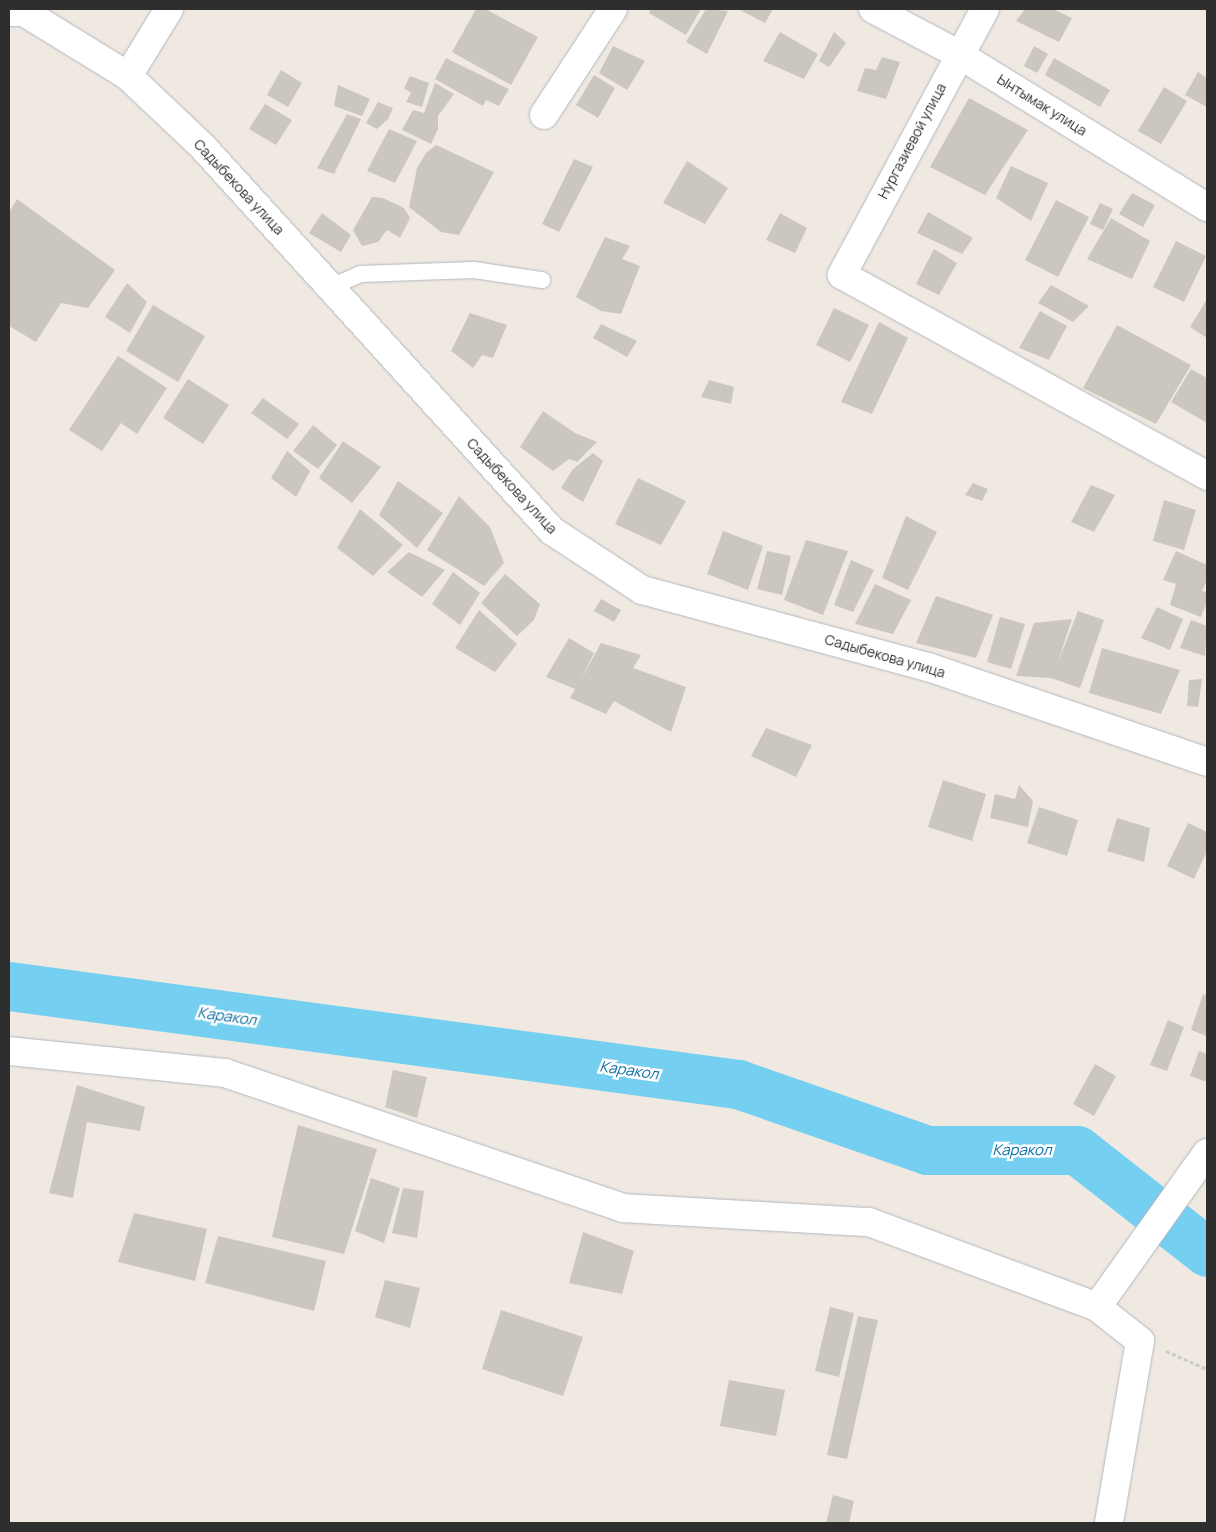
<!DOCTYPE html>
<meta charset="utf-8">
<style>
body{margin:0}
#map{position:relative;width:1216px;height:1532px;overflow:hidden;background:#efe9e1;font-family:Manrope,sans-serif}
div>[style]{position:absolute}
.river>*{height:49px;margin:-24.5px;padding:0 24.5px;transform-origin:24.5px;border-radius:24.5px;background:#75cff0}
.building>*{inset:0;background:#cbc7bf}
.path>*{height:3px;margin-top:-1.5px;transform-origin:0;background:repeating-linear-gradient(90deg,#c9c9c9 0 4px,transparent 0 6.5px)}
.roads{filter:drop-shadow(0 0 1px #b4b7c1) drop-shadow(0 0 1px #b4b7c1)}
.service>*{height:16px;margin:-8px;padding:0 8px;transform-origin:8px;border-radius:8px;background:#fff}
.minor>*{height:28px;margin:-14px;padding:0 14px;transform-origin:14px;border-radius:14px;background:#fff}
span{translate:-50% -50%;white-space:nowrap;text-align:center;line-height:1.15;-webkit-text-stroke:5px #fff;paint-order:stroke}
.street-label{font-size:14px;color:#2e2e2e}
.water-label{font-size:15px;color:#0d6fa3;font-style:italic}
.frame{position:absolute;inset:0;border:10px solid #2e2e2e;pointer-events:none}
</style>
<div id="map">
<div class="river">
<div style="left:9px;top:986px;width:736px;rotate:7.66deg"></div>
<div style="left:738px;top:1084px;width:200px;rotate:19.2deg"></div>
<div style="left:927px;top:1150px;width:150px"></div>
<div style="left:1077px;top:1150px;width:165px;rotate:38.1deg"></div>
</div>
<div class="building">
<div style="clip-path:polygon(476px 9px,485px 9px,538px 37px,511px 85px,452px 52px)"></div>
<div style="clip-path:polygon(651px 9px,701px 9px,686px 35px,649px 13px)"></div>
<div style="clip-path:polygon(706px 9px,728px 11px,707px 54px,686px 42px)"></div>
<div style="clip-path:polygon(738px 9px,773px 9px,765px 23px)"></div>
<div style="clip-path:polygon(1025px 9px,1053px 9px,1072px 18px,1059px 42px,1016px 21px)"></div>
<div style="clip-path:polygon(780px 32px,818px 54px,804px 79px,763px 61px)"></div>
<div style="clip-path:polygon(834px 32px,846px 43px,829px 67px,819px 61px)"></div>
<div style="clip-path:polygon(613px 46px,645px 61px,627px 90px,599px 73px)"></div>
<div style="clip-path:polygon(1034px 46px,1048px 54px,1037px 73px,1024px 66px)"></div>
<div style="clip-path:polygon(882px 57px,900px 62px,886px 99px,857px 91px,865px 68px,876px 70px)"></div>
<div style="clip-path:polygon(446px 58px,509px 89px,499px 106px,486px 100px,483px 106px,435px 79px)"></div>
<div style="clip-path:polygon(1054px 58px,1110px 90px,1100px 107px,1045px 75px)"></div>
<div style="clip-path:polygon(281px 70px,302px 83px,288px 107px,267px 95px)"></div>
<div style="clip-path:polygon(1198px 72px,1207px 78px,1207px 107px,1185px 95px)"></div>
<div style="clip-path:polygon(594px 75px,615px 88px,598px 118px,576px 105px)"></div>
<div style="clip-path:polygon(410px 76px,429px 83px,422px 107px,406px 102px,411px 93px,404px 88px)"></div>
<div style="clip-path:polygon(435px 83px,454px 94px,438px 116px,438px 129px,431px 144px,402px 130px,413px 110px,424px 113px)"></div>
<div style="clip-path:polygon(338px 85px,370px 99px,362px 116px,334px 106px)"></div>
<div style="clip-path:polygon(1164px 87px,1187px 101px,1161px 144px,1138px 131px)"></div>
<div style="clip-path:polygon(969px 98px,1028px 130px,985px 195px,930px 167px)"></div>
<div style="clip-path:polygon(378px 102px,393px 108px,388px 119px,377px 129px,366px 123px)"></div>
<div style="clip-path:polygon(265px 104px,292px 120px,276px 145px,249px 129px)"></div>
<div style="clip-path:polygon(347px 114px,361px 119px,334px 174px,317px 168px)"></div>
<div style="clip-path:polygon(389px 129px,417px 141px,395px 183px,367px 171px)"></div>
<div style="clip-path:polygon(436px 145px,494px 172px,459px 235px,441px 232px,409px 207px,417px 168px,426px 153px)"></div>
<div style="clip-path:polygon(574px 159px,593px 167px,559px 232px,542px 224px)"></div>
<div style="clip-path:polygon(687px 161px,728px 188px,705px 224px,663px 203px)"></div>
<div style="clip-path:polygon(1011px 166px,1048px 183px,1031px 221px,996px 198px)"></div>
<div style="clip-path:polygon(1132px 193px,1155px 205px,1143px 227px,1119px 214px)"></div>
<div style="clip-path:polygon(372px 197px,383px 198px,404px 208px,410px 218px,400px 238px,387px 230px,378px 242px,362px 246px,353px 230px)"></div>
<div style="clip-path:polygon(17px 199px,115px 270px,88px 308px,61px 303px,36px 342px,9px 326px,9px 213px)"></div>
<div style="clip-path:polygon(1056px 200px,1089px 217px,1058px 277px,1025px 260px)"></div>
<div style="clip-path:polygon(1100px 203px,1113px 209px,1103px 230px,1090px 224px)"></div>
<div style="clip-path:polygon(928px 212px,973px 238px,962px 254px,917px 233px)"></div>
<div style="clip-path:polygon(322px 213px,351px 235px,341px 252px,309px 233px)"></div>
<div style="clip-path:polygon(780px 213px,807px 228px,795px 253px,766px 240px)"></div>
<div style="clip-path:polygon(1111px 218px,1150px 241px,1132px 279px,1087px 259px)"></div>
<div style="clip-path:polygon(605px 237px,630px 246px,622px 259px,640px 266px,621px 314px,601px 311px,576px 297px)"></div>
<div style="clip-path:polygon(1176px 241px,1206px 256px,1184px 302px,1153px 287px)"></div>
<div style="clip-path:polygon(934px 249px,957px 263px,939px 295px,916px 284px)"></div>
<div style="clip-path:polygon(127px 283px,147px 302px,130px 333px,105px 317px)"></div>
<div style="clip-path:polygon(1051px 285px,1089px 306px,1073px 322px,1038px 303px)"></div>
<div style="clip-path:polygon(1207px 299px,1207px 338px,1190px 327px)"></div>
<div style="clip-path:polygon(153px 305px,205px 336px,178px 382px,126px 351px)"></div>
<div style="clip-path:polygon(834px 308px,869px 325px,850px 362px,816px 345px)"></div>
<div style="clip-path:polygon(1040px 311px,1067px 326px,1049px 360px,1019px 348px)"></div>
<div style="clip-path:polygon(470px 313px,507px 325px,493px 358px,482px 355px,473px 368px,451px 351px)"></div>
<div style="clip-path:polygon(879px 322px,908px 338px,872px 414px,841px 402px)"></div>
<div style="clip-path:polygon(601px 324px,637px 341px,627px 357px,593px 338px)"></div>
<div style="clip-path:polygon(1117px 325px,1191px 365px,1156px 424px,1083px 388px)"></div>
<div style="clip-path:polygon(118px 356px,167px 388px,137px 434px,121px 423px,102px 451px,69px 430px)"></div>
<div style="clip-path:polygon(1191px 369px,1207px 378px,1207px 423px,1171px 402px)"></div>
<div style="clip-path:polygon(188px 379px,229px 405px,203px 444px,163px 418px)"></div>
<div style="clip-path:polygon(709px 380px,734px 387px,731px 404px,701px 397px)"></div>
<div style="clip-path:polygon(263px 398px,299px 424px,287px 439px,251px 413px)"></div>
<div style="clip-path:polygon(543px 411px,575px 433px,597px 442px,577px 462px,569px 459px,553px 471px,520px 447px)"></div>
<div style="clip-path:polygon(313px 425px,337px 445px,318px 469px,293px 451px)"></div>
<div style="clip-path:polygon(343px 441px,381px 467px,352px 503px,319px 478px)"></div>
<div style="clip-path:polygon(287px 451px,310px 471px,296px 497px,271px 478px)"></div>
<div style="clip-path:polygon(593px 453px,603px 461px,583px 502px,561px 488px,573px 469px)"></div>
<div style="clip-path:polygon(638px 478px,686px 501px,661px 545px,615px 524px)"></div>
<div style="clip-path:polygon(398px 481px,443px 513px,417px 548px,379px 515px)"></div>
<div style="clip-path:polygon(973px 483px,988px 489px,982px 501px,965px 495px)"></div>
<div style="clip-path:polygon(1091px 485px,1115px 495px,1094px 532px,1071px 522px)"></div>
<div style="clip-path:polygon(459px 496px,490px 527px,504px 563px,484px 586px,427px 550px)"></div>
<div style="clip-path:polygon(1164px 500px,1196px 510px,1184px 550px,1153px 541px)"></div>
<div style="clip-path:polygon(360px 509px,403px 545px,373px 576px,337px 548px)"></div>
<div style="clip-path:polygon(906px 516px,937px 532px,908px 590px,882px 578px)"></div>
<div style="clip-path:polygon(723px 531px,763px 546px,748px 590px,707px 574px)"></div>
<div style="clip-path:polygon(806px 540px,848px 551px,823px 615px,784px 600px)"></div>
<div style="clip-path:polygon(767px 551px,791px 556px,782px 595px,757px 589px)"></div>
<div style="clip-path:polygon(1176px 551px,1207px 565px,1207px 580px,1202px 591px,1207px 592px,1207px 602px,1201px 617px,1170px 605px,1176px 584px,1163px 580px)"></div>
<div style="clip-path:polygon(409px 552px,445px 570px,422px 597px,387px 572px)"></div>
<div style="clip-path:polygon(851px 560px,874px 570px,853px 612px,834px 605px)"></div>
<div style="clip-path:polygon(453px 572px,480px 593px,460px 625px,432px 604px)"></div>
<div style="clip-path:polygon(505px 574px,540px 604px,534px 620px,517px 636px,481px 603px)"></div>
<div style="clip-path:polygon(875px 584px,911px 600px,893px 634px,855px 624px)"></div>
<div style="clip-path:polygon(936px 596px,993px 615px,976px 658px,916px 643px)"></div>
<div style="clip-path:polygon(601px 599px,621px 610px,614px 622px,594px 611px)"></div>
<div style="clip-path:polygon(1157px 607px,1183px 619px,1170px 650px,1141px 638px)"></div>
<div style="clip-path:polygon(479px 610px,517px 644px,495px 672px,455px 648px)"></div>
<div style="clip-path:polygon(1078px 611px,1104px 620px,1080px 688px,1051px 678px,1016px 676px,1034px 623px,1072px 619px,1057px 665px)"></div>
<div style="clip-path:polygon(1000px 617px,1025px 624px,1011px 669px,987px 662px)"></div>
<div style="clip-path:polygon(1191px 620px,1207px 626px,1205px 656px,1180px 648px)"></div>
<div style="clip-path:polygon(569px 638px,594px 653px,579px 683px,601px 643px,641px 655px,633px 668px,686px 687px,671px 732px,614px 701px,606px 714px,570px 698px,575px 689px,546px 677px)"></div>
<div style="clip-path:polygon(1102px 648px,1180px 670px,1161px 714px,1089px 693px)"></div>
<div style="clip-path:polygon(1202px 679px,1198px 707px,1187px 706px,1189px 680px)"></div>
<div style="clip-path:polygon(766px 728px,812px 745px,796px 777px,751px 756px)"></div>
<div style="clip-path:polygon(943px 780px,986px 794px,972px 841px,928px 827px)"></div>
<div style="clip-path:polygon(1019px 785px,1033px 801px,1028px 827px,990px 818px,995px 794px,1015px 799px)"></div>
<div style="clip-path:polygon(1039px 807px,1078px 820px,1067px 856px,1027px 843px)"></div>
<div style="clip-path:polygon(1117px 818px,1150px 828px,1144px 862px,1107px 851px)"></div>
<div style="clip-path:polygon(1188px 823px,1207px 832px,1207px 851px,1194px 879px,1167px 866px)"></div>
<div style="clip-path:polygon(1203px 994px,1207px 996px,1207px 1036px,1191px 1030px)"></div>
<div style="clip-path:polygon(1168px 1020px,1184px 1027px,1167px 1071px,1150px 1065px)"></div>
<div style="clip-path:polygon(1199px 1051px,1207px 1054px,1207px 1082px,1190px 1076px)"></div>
<div style="clip-path:polygon(1095px 1064px,1116px 1076px,1094px 1116px,1073px 1104px)"></div>
<div style="clip-path:polygon(393px 1070px,427px 1077px,417px 1118px,385px 1107px)"></div>
<div style="clip-path:polygon(77px 1085px,145px 1107px,140px 1131px,87px 1122px,73px 1198px,49px 1193px)"></div>
<div style="clip-path:polygon(298px 1125px,377px 1149px,344px 1254px,272px 1237px)"></div>
<div style="clip-path:polygon(371px 1178px,400px 1188px,384px 1243px,355px 1231px)"></div>
<div style="clip-path:polygon(403px 1188px,424px 1191px,417px 1238px,392px 1233px)"></div>
<div style="clip-path:polygon(134px 1213px,207px 1229px,195px 1281px,118px 1262px)"></div>
<div style="clip-path:polygon(583px 1232px,634px 1251px,622px 1294px,569px 1283px)"></div>
<div style="clip-path:polygon(218px 1236px,326px 1261px,314px 1311px,205px 1283px)"></div>
<div style="clip-path:polygon(385px 1280px,420px 1288px,410px 1328px,375px 1317px)"></div>
<div style="clip-path:polygon(830px 1307px,854px 1313px,839px 1377px,815px 1371px)"></div>
<div style="clip-path:polygon(501px 1310px,583px 1337px,563px 1396px,482px 1369px)"></div>
<div style="clip-path:polygon(858px 1316px,878px 1320px,847px 1459px,827px 1455px)"></div>
<div style="clip-path:polygon(729px 1380px,785px 1390px,776px 1436px,720px 1426px)"></div>
<div style="clip-path:polygon(833px 1495px,854px 1501px,849px 1523px,826px 1523px)"></div>
</div>
<div class="path">
<div style="left:1166px;top:1351px;width:45px;rotate:23.7deg"></div>
</div>
<div class="roads">
<div class="service">
<div style="left:330px;top:287px;width:33px;rotate:-23deg"></div>
<div style="left:360px;top:274px;width:114px;rotate:-2deg"></div>
<div style="left:474px;top:270px;width:69px;rotate:8.4deg"></div>
</div>
<div class="minor">
<div style="left:873px;top:9px;width:96px;rotate:27.9deg"></div>
<div style="left:958px;top:54px;width:292px;rotate:31.6deg"></div>
<div style="left:985px;top:9px;width:302px;rotate:118.3deg"></div>
<div style="left:842px;top:275px;width:417px;rotate:28.8deg"></div>
<div style="left:9px;top:12px;width:15px"></div>
<div style="left:24px;top:12px;width:122px;rotate:31.6deg"></div>
<div style="left:128px;top:76px;width:102px;rotate:43.4deg"></div>
<div style="left:202px;top:146px;width:520px;rotate:47.73deg"></div>
<div style="left:552px;top:531px;width:108px;rotate:33.2deg"></div>
<div style="left:642px;top:590px;width:296px;rotate:15.1deg"></div>
<div style="left:928px;top:667px;width:295px;rotate:18.8deg"></div>
<div style="left:128px;top:76px;width:79px;rotate:-58.5deg"></div>
<div style="left:544px;top:115px;width:126px;rotate:-56.9deg"></div>
<div style="left:9px;top:1051px;width:217px;rotate:5.8deg"></div>
<div style="left:225px;top:1073px;width:420px;rotate:18.7deg"></div>
<div style="left:623px;top:1208px;width:246px;rotate:3.3deg"></div>
<div style="left:869px;top:1222px;width:243px;rotate:20.4deg"></div>
<div style="left:1097px;top:1307px;width:55px;rotate:38.3deg"></div>
<div style="left:1140px;top:1341px;width:185px;rotate:99.7deg"></div>
<div style="left:1097px;top:1307px;width:189px;rotate:-54.5deg"></div>
</div>
</div>
<div class="street-label">
<span style="left:1042px;top:105px;rotate:32deg">Ынтымак улица</span>
<span style="left:912px;top:141px;rotate:-62deg">Нургазиевой улица</span>
<span style="left:239px;top:187px;rotate:47deg">Садыбекова улица</span>
<span style="left:512px;top:486px;rotate:47deg">Садыбекова улица</span>
<span style="left:885px;top:656px;rotate:16deg">Садыбекова улица</span>
</div>
<div class="water-label">
<span style="left:227px;top:1016px;rotate:8deg">Каракол</span>
<span style="left:629px;top:1070px;rotate:8deg">Каракол</span>
<span style="left:1022px;top:1150px">Каракол</span>
</div>
<div class="frame"></div>
</div>
